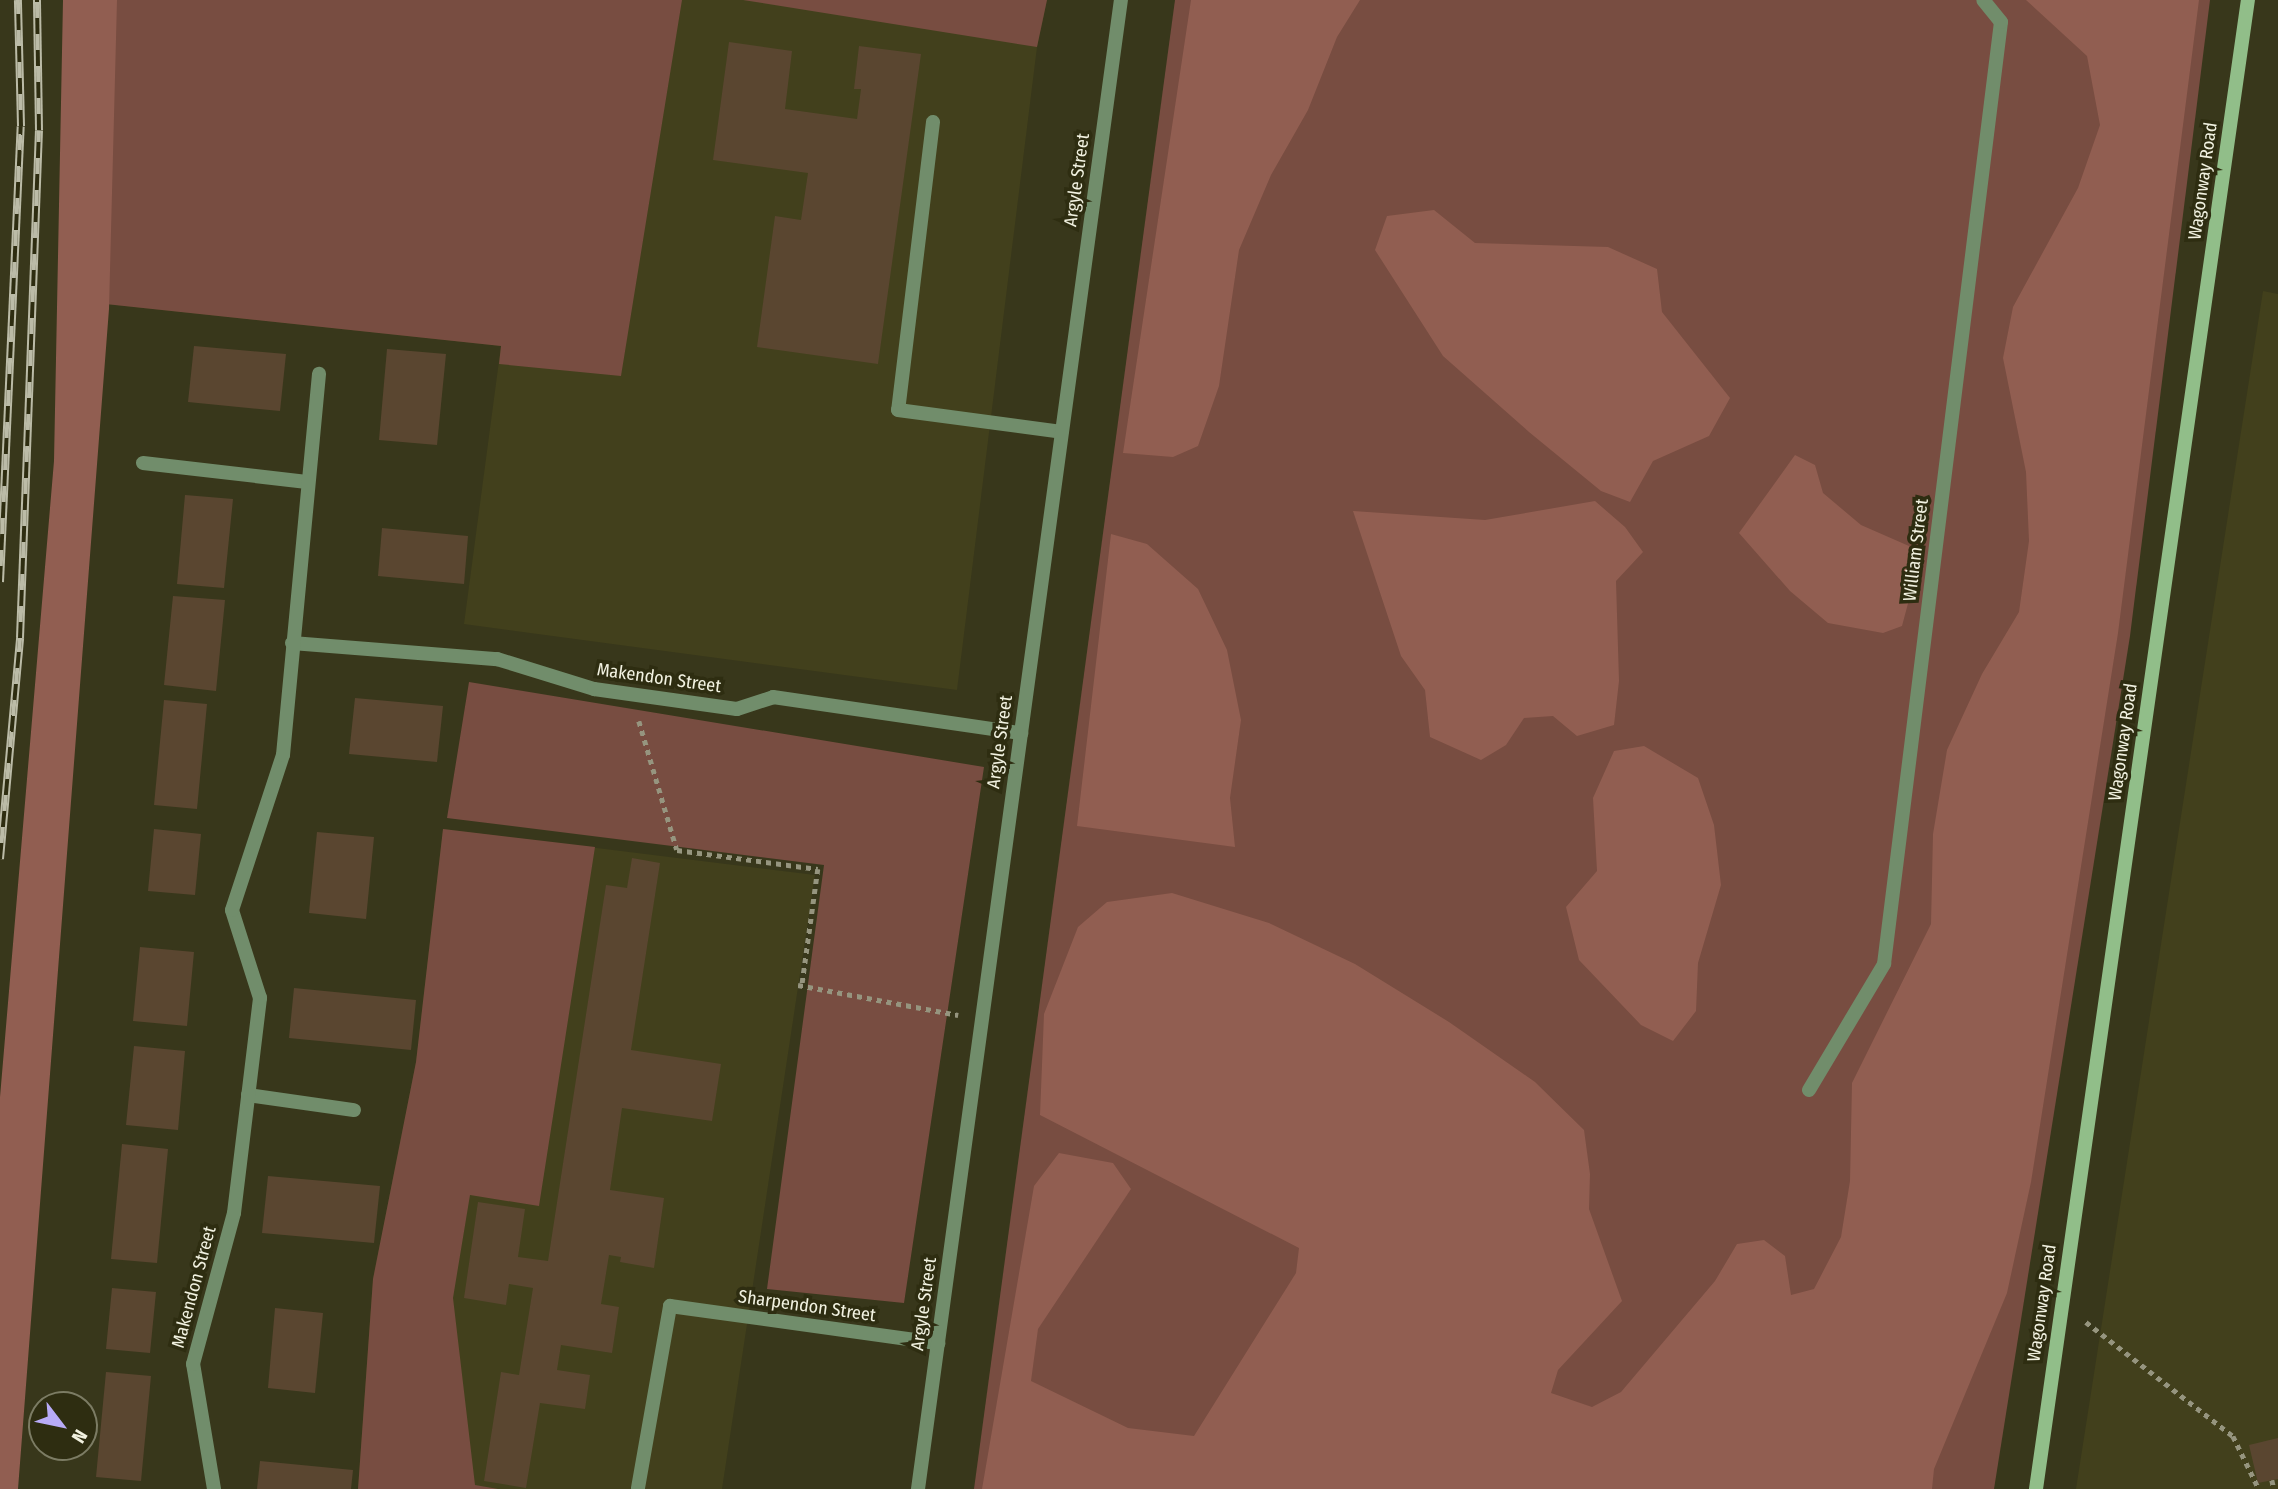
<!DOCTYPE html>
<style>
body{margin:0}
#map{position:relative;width:2278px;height:1489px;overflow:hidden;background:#38371b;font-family:"Fira Sans Condensed",sans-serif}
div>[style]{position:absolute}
.built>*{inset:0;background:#42401c}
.green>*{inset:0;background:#784d41}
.forest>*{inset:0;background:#915e51}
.building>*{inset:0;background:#5a4630}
.path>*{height:4.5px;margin-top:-2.25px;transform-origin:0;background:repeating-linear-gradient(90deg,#96957f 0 5px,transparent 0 10px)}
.lane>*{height:14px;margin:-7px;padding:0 7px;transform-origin:7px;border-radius:7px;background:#718d6b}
.street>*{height:14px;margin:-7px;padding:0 7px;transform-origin:7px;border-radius:7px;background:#718d6b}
.secondary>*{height:14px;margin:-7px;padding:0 7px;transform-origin:7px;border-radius:7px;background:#91be89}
.rail>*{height:8px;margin-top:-4px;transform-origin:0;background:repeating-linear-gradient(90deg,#2e2d11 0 16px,#bbbba7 0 32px);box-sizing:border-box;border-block:2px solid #bbbba7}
span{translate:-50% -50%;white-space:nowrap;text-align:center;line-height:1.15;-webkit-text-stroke:7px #2e2d11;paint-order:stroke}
.street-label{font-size:18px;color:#f2f2e1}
.north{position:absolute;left:28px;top:1391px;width:70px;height:70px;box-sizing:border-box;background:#2e2d11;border:2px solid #7c7c64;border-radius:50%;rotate:122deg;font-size:19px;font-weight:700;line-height:28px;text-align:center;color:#f2f2e1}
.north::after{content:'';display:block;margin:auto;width:24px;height:32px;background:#b8abf7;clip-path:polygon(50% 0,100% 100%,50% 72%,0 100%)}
</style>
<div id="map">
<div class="built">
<div style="clip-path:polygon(108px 0,1047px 0,1037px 47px,957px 690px,464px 624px,501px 346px,96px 303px)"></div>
<div style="clip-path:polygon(2263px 291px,2278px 294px,2278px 1489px,2076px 1489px)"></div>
<div style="clip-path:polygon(443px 829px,815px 875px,722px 1489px,358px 1489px,373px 1279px,416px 1062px)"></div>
</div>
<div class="green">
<div style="clip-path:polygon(108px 0,682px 0,621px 376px,499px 364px,501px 346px,96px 303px)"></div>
<div style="clip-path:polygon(743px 0,1047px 0,1037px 47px)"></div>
<div style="clip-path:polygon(1175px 0,2210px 0,2130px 636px,1994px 1489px,974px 1489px)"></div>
<div style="clip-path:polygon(469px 682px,984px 767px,904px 1303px,767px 1289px,824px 865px,447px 818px)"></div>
<div style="clip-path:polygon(443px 829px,595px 847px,539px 1206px,470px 1195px,453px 1298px,475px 1485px,498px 1489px,358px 1489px,373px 1279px,416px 1062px)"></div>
</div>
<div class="forest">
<div style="clip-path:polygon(63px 0,117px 0,109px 309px,18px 1489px,0 1489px,0 1097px,54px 461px)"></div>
<div style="clip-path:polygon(1191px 0,1360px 0,1337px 37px,1308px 110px,1271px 175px,1239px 250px,1219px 386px,1198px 446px,1173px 457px,1123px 453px)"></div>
<div style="clip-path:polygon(2026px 0,2199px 0,2118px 633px,2031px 1182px,2007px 1293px,1934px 1469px,1932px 1489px,982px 1489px,1034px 1186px,1059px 1153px,1113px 1163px,1131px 1189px,1038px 1329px,1031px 1381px,1128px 1428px,1194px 1436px,1296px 1273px,1299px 1248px,1040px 1115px,1044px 1014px,1078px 927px,1107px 902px,1172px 893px,1269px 923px,1355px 964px,1449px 1022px,1535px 1082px,1584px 1130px,1590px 1174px,1589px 1209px,1622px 1301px,1558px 1370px,1551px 1393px,1592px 1407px,1621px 1392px,1715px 1281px,1737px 1244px,1764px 1240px,1785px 1256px,1791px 1295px,1814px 1289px,1841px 1237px,1850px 1181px,1852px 1083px,1931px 924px,1933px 834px,1947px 750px,1982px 674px,2019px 612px,2029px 541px,2026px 472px,2003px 358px,2013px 307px,2078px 188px,2100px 125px,2087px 56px)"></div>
<div style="clip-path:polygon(1434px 210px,1475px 243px,1608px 247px,1657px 269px,1662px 312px,1730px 398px,1709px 436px,1653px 461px,1630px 502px,1601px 491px,1529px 432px,1443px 356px,1375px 250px,1387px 216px)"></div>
<div style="clip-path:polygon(1795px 455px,1815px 465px,1823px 493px,1861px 525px,1909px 546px,1914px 581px,1902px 626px,1883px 633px,1828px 623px,1790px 591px,1739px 533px)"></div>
<div style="clip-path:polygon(1595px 501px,1625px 527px,1643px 552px,1616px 581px,1619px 681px,1614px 725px,1577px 736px,1553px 716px,1524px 718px,1506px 745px,1481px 760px,1430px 737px,1425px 690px,1401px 656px,1353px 511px,1485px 520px)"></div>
<div style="clip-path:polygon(1111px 534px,1147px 544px,1198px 589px,1227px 650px,1241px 720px,1230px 798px,1235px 847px,1077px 826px)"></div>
<div style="clip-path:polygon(1644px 746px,1698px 778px,1714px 825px,1721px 885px,1698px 963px,1696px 1011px,1673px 1041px,1641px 1025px,1579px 960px,1566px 907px,1597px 871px,1593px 798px,1614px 751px)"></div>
</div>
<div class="building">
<div style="clip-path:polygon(729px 42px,792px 51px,785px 109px,857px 119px,861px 89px,854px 89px,859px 46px,921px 54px,878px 364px,757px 347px,775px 216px,801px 220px,808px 173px,713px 160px)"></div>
<div style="clip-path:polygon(194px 346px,286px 354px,280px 411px,188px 402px)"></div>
<div style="clip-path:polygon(387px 349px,446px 354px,437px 445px,379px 440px)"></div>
<div style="clip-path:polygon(185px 495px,233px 499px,224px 588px,177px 584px)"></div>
<div style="clip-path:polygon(382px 528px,468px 536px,464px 584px,378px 576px)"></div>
<div style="clip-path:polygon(173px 596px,225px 600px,216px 691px,164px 685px)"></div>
<div style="clip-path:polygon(355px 698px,443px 706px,437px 762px,349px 754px)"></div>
<div style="clip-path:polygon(164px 700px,207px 704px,197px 809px,154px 805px)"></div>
<div style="clip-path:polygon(154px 829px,201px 834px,195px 895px,148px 891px)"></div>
<div style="clip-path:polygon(317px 832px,374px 837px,366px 919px,309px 913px)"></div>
<div style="clip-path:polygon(632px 858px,660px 863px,631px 1050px,721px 1064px,712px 1121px,622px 1108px,610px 1190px,664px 1198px,654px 1268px,620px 1262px,621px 1257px,609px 1255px,601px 1304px,619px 1307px,612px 1353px,561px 1345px,557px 1370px,590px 1375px,585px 1409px,540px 1403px,526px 1488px,484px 1481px,501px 1372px,519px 1375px,533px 1288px,509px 1284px,506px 1305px,464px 1298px,478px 1202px,525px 1209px,518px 1257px,548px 1261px,606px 885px,627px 888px)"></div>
<div style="clip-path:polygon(140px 947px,194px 952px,187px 1026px,133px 1021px)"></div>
<div style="clip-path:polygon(294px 988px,416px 1000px,411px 1050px,289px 1038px)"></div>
<div style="clip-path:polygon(134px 1046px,185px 1051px,178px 1130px,126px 1125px)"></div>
<div style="clip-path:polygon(122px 1144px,168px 1149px,157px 1263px,111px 1259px)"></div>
<div style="clip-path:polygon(268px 1176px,380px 1186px,374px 1243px,262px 1233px)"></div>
<div style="clip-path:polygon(112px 1288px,156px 1292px,150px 1353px,106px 1349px)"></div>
<div style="clip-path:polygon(275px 1308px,323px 1313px,315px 1393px,268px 1388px)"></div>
<div style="clip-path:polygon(106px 1372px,151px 1376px,141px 1481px,96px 1477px)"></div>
<div style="clip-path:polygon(2278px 1438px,2278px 1479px,2258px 1483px,2249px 1445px)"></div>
<div style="clip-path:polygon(260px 1461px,353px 1470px,351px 1489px,257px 1489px)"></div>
</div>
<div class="path">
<div style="left:639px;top:721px;width:134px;rotate:73.6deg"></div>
<div style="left:677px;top:850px;width:142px;rotate:7.7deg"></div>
<div style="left:818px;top:869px;width:118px;rotate:97.8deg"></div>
<div style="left:798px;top:985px;width:163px;rotate:10.6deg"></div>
<div style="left:2086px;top:1322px;width:186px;rotate:37.8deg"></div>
<div style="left:2233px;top:1436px;width:59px;rotate:63.9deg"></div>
<div style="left:2272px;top:1480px;width:9px;rotate:77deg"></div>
</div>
<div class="lane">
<div style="left:933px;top:122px;width:290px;rotate:96.9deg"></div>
<div style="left:898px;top:410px;width:165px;rotate:7.6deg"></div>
<div style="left:1809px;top:1090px;width:147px;rotate:-59.2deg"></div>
<div style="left:1884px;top:964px;width:949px;rotate:-82.92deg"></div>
<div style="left:2001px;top:22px;width:28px;rotate:-129deg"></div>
<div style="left:638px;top:1488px;width:185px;rotate:-80deg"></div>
</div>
<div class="street">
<div style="left:143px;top:463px;width:165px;rotate:6.6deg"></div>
<div style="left:292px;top:643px;width:206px;rotate:4.5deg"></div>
<div style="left:497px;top:659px;width:102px;rotate:17.2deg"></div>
<div style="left:594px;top:689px;width:144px;rotate:8deg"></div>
<div style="left:737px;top:709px;width:38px;rotate:-18deg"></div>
<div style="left:773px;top:697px;width:251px;rotate:8.3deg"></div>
<div style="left:248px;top:1095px;width:107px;rotate:8.1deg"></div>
<div style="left:670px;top:1306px;width:271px;rotate:7.9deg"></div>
<div style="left:214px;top:1489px;width:127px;rotate:-99.5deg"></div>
<div style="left:193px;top:1364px;width:156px;rotate:-74.8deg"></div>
<div style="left:234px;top:1213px;width:217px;rotate:-83.1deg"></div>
<div style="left:260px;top:998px;width:92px;rotate:-107.7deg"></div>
<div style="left:232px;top:910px;width:163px;rotate:-71.8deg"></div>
<div style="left:283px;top:755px;width:383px;rotate:-84.6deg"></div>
<div style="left:918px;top:1489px;width:1503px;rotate:-82.24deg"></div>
</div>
<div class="secondary">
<div style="left:2036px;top:1489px;width:1504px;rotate:-81.9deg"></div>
</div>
<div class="rail">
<div style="left:0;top:582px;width:456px;rotate:-87.4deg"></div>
<div style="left:21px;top:126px;width:126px;rotate:-91.4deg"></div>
<div style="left:0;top:859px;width:222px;rotate:-84.8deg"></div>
<div style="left:20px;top:638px;width:508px;rotate:-87.86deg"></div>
<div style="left:39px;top:130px;width:130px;rotate:-90.9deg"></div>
</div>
<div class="street-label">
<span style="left:1077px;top:180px;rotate:-82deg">Argyle Street</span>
<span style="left:2203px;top:181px;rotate:-82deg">Wagonway Road</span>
<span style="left:1916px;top:550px;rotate:-83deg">William Street</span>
<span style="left:659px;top:678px;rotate:8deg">Makendon Street</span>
<span style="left:1000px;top:742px;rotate:-82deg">Argyle Street</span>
<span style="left:2123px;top:742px;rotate:-82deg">Wagonway Road</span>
<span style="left:194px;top:1287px;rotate:-75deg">Makendon Street</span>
<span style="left:2042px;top:1303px;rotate:-82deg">Wagonway Road</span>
<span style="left:924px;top:1304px;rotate:-82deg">Argyle Street</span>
<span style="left:807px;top:1306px;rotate:8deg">Sharpendon Street</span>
</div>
<div class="north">N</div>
</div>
